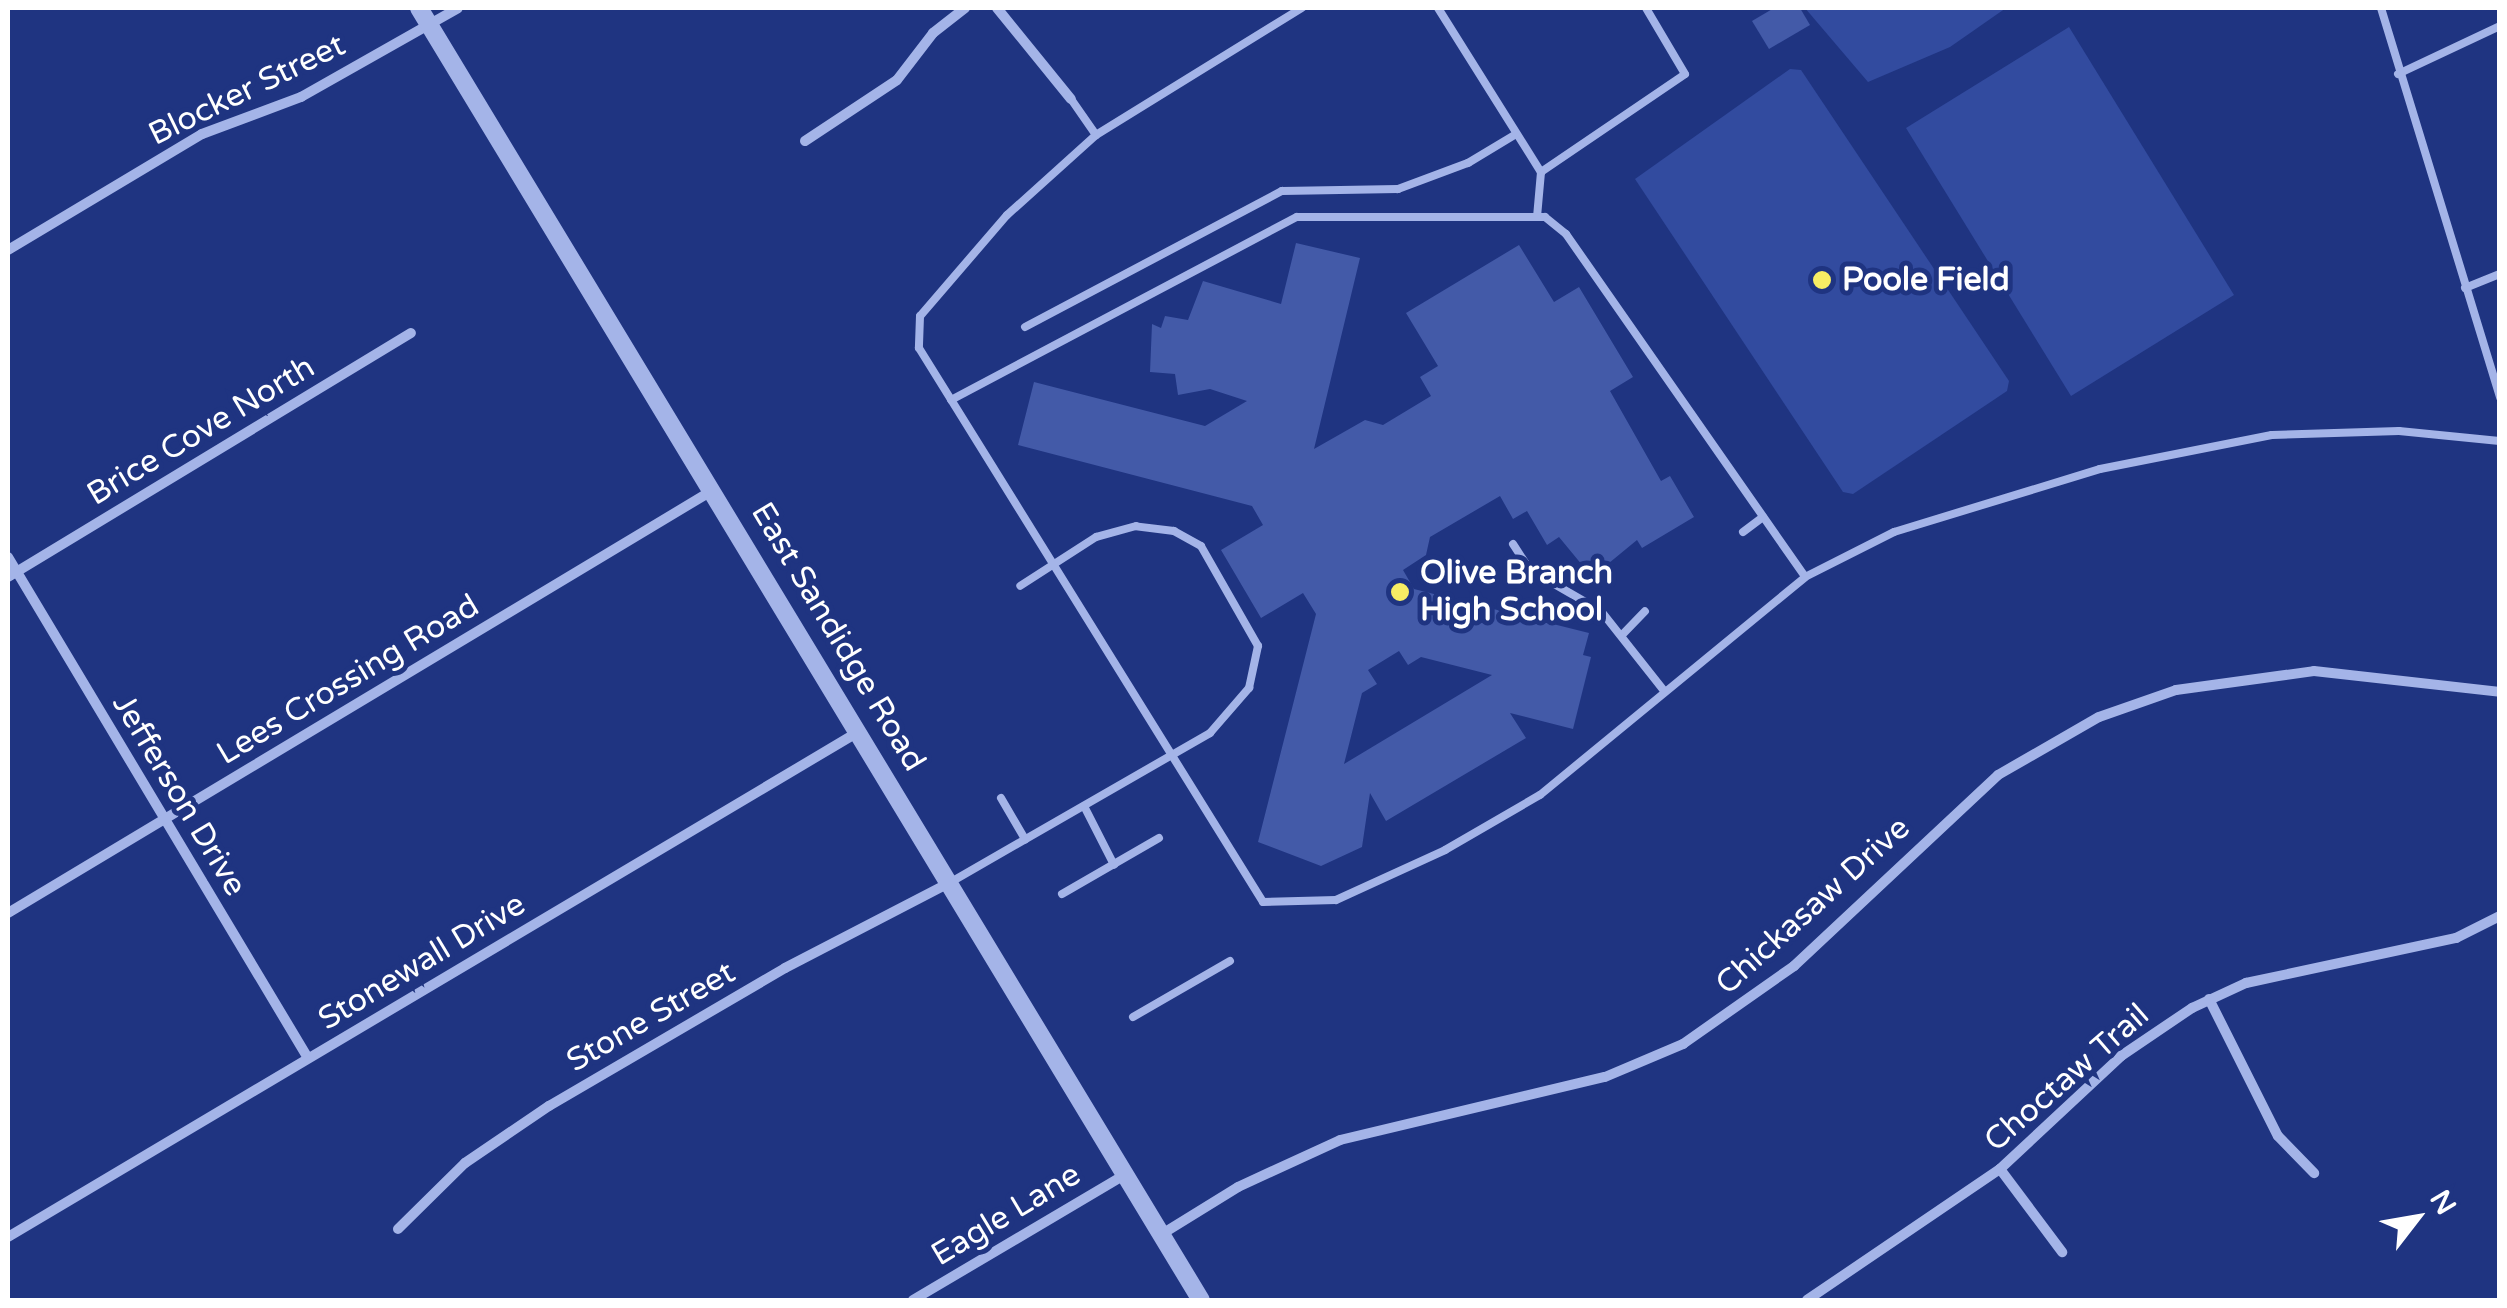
<!DOCTYPE html>
<style>
body{margin:0}
#map{position:relative;width:2507px;height:1308px;overflow:hidden;background:#1f3481;font-family:"Varela Round",sans-serif}
div>[style]{position:absolute}
.green>*{inset:0;background:#324b9f}
.building>*{inset:0;background:#435aa8}
.service>*{height:8px;margin:-4px;padding:0 4px;transform-origin:4px;border-radius:4px;background:#a4b4e8}
.minor>*{height:10px;margin:-5px;padding:0 5px;transform-origin:5px;border-radius:5px;background:#a4b4e8}
.tertiary>*{height:18px;margin:-9px;padding:0 9px;transform-origin:9px;border-radius:9px;background:#a4b4e8}
.dots>*{width:28px;height:28px;translate:-50% -50%;box-sizing:border-box;border:5px solid #1f3481;border-radius:50%}
span{translate:-50% -50%;white-space:nowrap;text-align:center;line-height:1.15;-webkit-text-stroke:10px #1f3481;paint-order:stroke}
.street-label{font-size:32px;color:#fff}
.poi-label{font-size:32px;color:#fff;font-weight:700}
.left{translate:0 -50%;text-align:left}
.frame{position:absolute;inset:0;border:10px solid #fff;pointer-events:none}
.north{position:absolute;left:2367px;top:1168px;width:100px;height:100px;-webkit-text-stroke:8px #1f3481;paint-order:stroke;rotate:59deg;font-size:28px;font-weight:700;line-height:40px;text-align:center;color:#fff}
.north::after{content:'';display:block;margin:auto;width:35px;height:45px;background:#fff;clip-path:polygon(50% 0,100% 100%,50% 72%,0 100%)}
</style>
<div id="map">
<div class="green">
<div style="clip-path:polygon(1805px 8px,2006px 8px,1950px 47px,1868px 82px)"></div>
<div style="clip-path:polygon(2069px 27px,2234px 295px,2071px 396px,1906px 128px)"></div>
<div style="clip-path:polygon(1790px 69px,1801px 70px,2009px 381px,2007px 391px,1853px 494px,1843px 492px,1635px 179px)"></div>
</div>
<div class="building">
<div style="clip-path:polygon(1774px 8px,1800px 8px,1810px 25px,1769px 49px,1752px 21px)"></div>
<div style="clip-path:polygon(evenodd,1296px 243px,1360px 258px,1314px 449px,1365px 420px,1383px 425px,1431px 396px,1420px 377px,1438px 366px,1406px 313px,1519px 245px,1554px 302px,1579px 287px,1633px 377px,1610px 391px,1661px 481px,1670px 476px,1694px 517px,1642px 548px,1637px 540px,1592px 577px,1559px 537px,1547px 545px,1527px 511px,1513px 519px,1500px 496px,1430px 537px,1426px 555px,1403px 570px,1414px 589px,1589px 633px,1583px 655px,1591px 657px,1573px 729px,1510px 713px,1526px 738px,1386px 821px,1370px 793px,1362px 847px,1321px 866px,1258px 842px,1316px 614px,1303px 593px,1261px 618px,1221px 550px,1263px 525px,1252px 506px,1018px 445px,1034px 382px,1205px 426px,1247px 401px,1210px 389px,1178px 395px,1175px 374px,1150px 372px,1152px 324px,1161px 328px,1165px 316px,1188px 320px,1203px 281px,1281px 304px,1296px 243px,1399px 651px,1408px 665px,1421px 657px,1492px 675px,1344px 764px,1362px 693px,1377px 684px,1368px 670px,1399px 651px)"></div>
</div>
<div class="service">
<div style="left:1438px;top:8px;width:194px;rotate:57.9deg"></div>
<div style="left:2381px;top:8px;width:408px;rotate:73deg"></div>
<div style="left:2398px;top:74px;width:113px;rotate:-25.2deg"></div>
<div style="left:1071px;top:99px;width:44px;rotate:55.2deg"></div>
<div style="left:1096px;top:135px;width:120px;rotate:138deg"></div>
<div style="left:1007px;top:215px;width:133px;rotate:130.7deg"></div>
<div style="left:920px;top:316px;width:32px;rotate:92deg"></div>
<div style="left:919px;top:348px;width:652px;rotate:58.16deg"></div>
<div style="left:1263px;top:902px;width:73px;rotate:-1.6deg"></div>
<div style="left:1336px;top:900px;width:120px;rotate:-24.6deg"></div>
<div style="left:1445px;top:850px;width:110px;rotate:-30.1deg"></div>
<div style="left:1540px;top:795px;width:343px;rotate:-39.4deg"></div>
<div style="left:1805px;top:577px;width:100px;rotate:-26.8deg"></div>
<div style="left:1894px;top:532px;width:215px;rotate:-17deg"></div>
<div style="left:2100px;top:469px;width:175px;rotate:-11.2deg"></div>
<div style="left:2272px;top:435px;width:127px;rotate:-1.8deg"></div>
<div style="left:2399px;top:431px;width:101px;rotate:5.7deg"></div>
<div style="left:1096px;top:135px;width:242px;rotate:-31.7deg"></div>
<div style="left:1537px;top:217px;width:45px;rotate:-84.9deg"></div>
<div style="left:1541px;top:172px;width:174px;rotate:-34.2deg"></div>
<div style="left:1685px;top:74px;width:77px;rotate:-120.6deg"></div>
<div style="left:2465px;top:288px;width:38px;rotate:-22deg"></div>
<div style="left:1025px;top:327px;width:291px;rotate:-27.9deg"></div>
<div style="left:1282px;top:191px;width:116px;rotate:-1deg"></div>
<div style="left:1398px;top:189px;width:75px;rotate:-20.4deg"></div>
<div style="left:1468px;top:163px;width:56px;rotate:-31.1deg"></div>
<div style="left:951px;top:400px;width:391px;rotate:-27.9deg"></div>
<div style="left:1297px;top:217px;width:248px"></div>
<div style="left:1545px;top:217px;width:27px;rotate:39deg"></div>
<div style="left:1566px;top:234px;width:418px;rotate:55.1deg"></div>
<div style="left:1743px;top:532px;width:25px;rotate:-37deg"></div>
<div style="left:1513px;top:544px;width:31px;rotate:57deg"></div>
<div style="left:1530px;top:570px;width:82px;rotate:30deg"></div>
<div style="left:1601px;top:611px;width:103px;rotate:51.7deg"></div>
<div style="left:1622px;top:635px;width:33px;rotate:-46deg"></div>
<div style="left:1001px;top:798px;width:48px;rotate:59.7deg"></div>
<div style="left:1084px;top:806px;width:66px;rotate:63deg"></div>
<div style="left:951px;top:882px;width:299px;rotate:-29.9deg"></div>
<div style="left:1210px;top:733px;width:60px;rotate:-49.1deg"></div>
<div style="left:1249px;top:688px;width:43px;rotate:-77.9deg"></div>
<div style="left:1258px;top:646px;width:115px;rotate:-119.7deg"></div>
<div style="left:1201px;top:546px;width:31px;rotate:-151deg"></div>
<div style="left:1174px;top:531px;width:38px;rotate:-173deg"></div>
<div style="left:1136px;top:526px;width:41px;rotate:164.6deg"></div>
<div style="left:1096px;top:537px;width:90px;rotate:147.2deg"></div>
<div style="left:1062px;top:894px;width:112px;rotate:-30deg"></div>
<div style="left:1133px;top:1017px;width:112px;rotate:-30deg"></div>
</div>
<div class="minor">
<div style="left:997px;top:8px;width:117px;rotate:50.9deg"></div>
<div style="left:805px;top:141px;width:110px;rotate:-33.5deg"></div>
<div style="left:897px;top:80px;width:59px;rotate:-52.5deg"></div>
<div style="left:933px;top:33px;width:41px;rotate:-38deg"></div>
<div style="left:8px;top:250px;width:226px;rotate:-30.9deg"></div>
<div style="left:202px;top:134px;width:106px;rotate:-20.5deg"></div>
<div style="left:301px;top:97px;width:180px;rotate:-29.5deg"></div>
<div style="left:8px;top:557px;width:584px;rotate:59.09deg"></div>
<div style="left:8px;top:577px;width:471px;rotate:-31.2deg"></div>
<div style="left:8px;top:913px;width:822px;rotate:-30.96deg"></div>
<div style="left:2209px;top:999px;width:153px;rotate:63.3deg"></div>
<div style="left:2278px;top:1136px;width:52px;rotate:45.8deg"></div>
<div style="left:2000px;top:1169px;width:104px;rotate:53.2deg"></div>
<div style="left:398px;top:1229px;width:94px;rotate:-44.6deg"></div>
<div style="left:465px;top:1163px;width:102px;rotate:-34.2deg"></div>
<div style="left:549px;top:1106px;width:273px;rotate:-30.3deg"></div>
<div style="left:785px;top:968px;width:185px;rotate:-27.4deg"></div>
<div style="left:1162px;top:1234px;width:89px;rotate:-31.7deg"></div>
<div style="left:1238px;top:1187px;width:112px;rotate:-24.7deg"></div>
<div style="left:1340px;top:1140px;width:272px;rotate:-13.4deg"></div>
<div style="left:1605px;top:1077px;width:85px;rotate:-22.9deg"></div>
<div style="left:1683px;top:1044px;width:136px;rotate:-35.1deg"></div>
<div style="left:1794px;top:966px;width:279px;rotate:-43.1deg"></div>
<div style="left:1998px;top:775px;width:116px;rotate:-29.9deg"></div>
<div style="left:2099px;top:717px;width:82px;rotate:-19.3deg"></div>
<div style="left:2176px;top:690px;width:139px;rotate:-7.8deg"></div>
<div style="left:2314px;top:671px;width:187px;rotate:6.4deg"></div>
<div style="left:8px;top:1237px;width:991px;rotate:-30.71deg"></div>
<div style="left:913px;top:1300px;width:247px;rotate:-30.6deg"></div>
<div style="left:1807px;top:1300px;width:233px;rotate:-34.2deg"></div>
<div style="left:2000px;top:1169px;width:166px;rotate:-43deg"></div>
<div style="left:2121px;top:1056px;width:86px;rotate:-34.1deg"></div>
<div style="left:2192px;top:1008px;width:60px;rotate:-24.8deg"></div>
<div style="left:2246px;top:983px;width:215px;rotate:-12.1deg"></div>
<div style="left:2456px;top:938px;width:49px;rotate:-26.6deg"></div>
</div>
<div class="tertiary">
<div style="left:419px;top:8px;width:1510px;rotate:58.82deg"></div>
</div>
<div class="dots">
<div style="left:1822px;top:280px;background:#f7ed64"></div>
<div style="left:1400px;top:592px;background:#f7ed64"></div>
</div>
<div class="street-label">
<span style="left:247px;top:90px;rotate:-26deg">Blocker Street</span>
<span style="left:201px;top:431px;rotate:-31deg">Brice Cove North</span>
<span style="left:838px;top:637px;rotate:59deg">East Sandidge Road</span>
<span style="left:348px;top:680px;rotate:-31deg">Lees Crossing Road</span>
<span style="left:179px;top:795px;rotate:59deg">Jefferson Drive</span>
<span style="left:1813px;top:906px;rotate:-42deg">Chickasaw Drive</span>
<span style="left:422px;top:962px;rotate:-31deg">Stonewall Drive</span>
<span style="left:651px;top:1017px;rotate:-30deg">Stone Street</span>
<span style="left:2067px;top:1078px;rotate:-41deg">Choctaw Trail</span>
<span style="left:1006px;top:1215px;rotate:-31deg">Eagle Lane</span>
</div>
<div class="poi-label">
<span class="left" style="left:1842px;top:280px">Poole Field</span>
<span class="left" style="left:1420px;top:592px">Olive Branch<br>High School</span>
</div>
<div class="frame"></div>
<div class="north">N</div>
</div>
